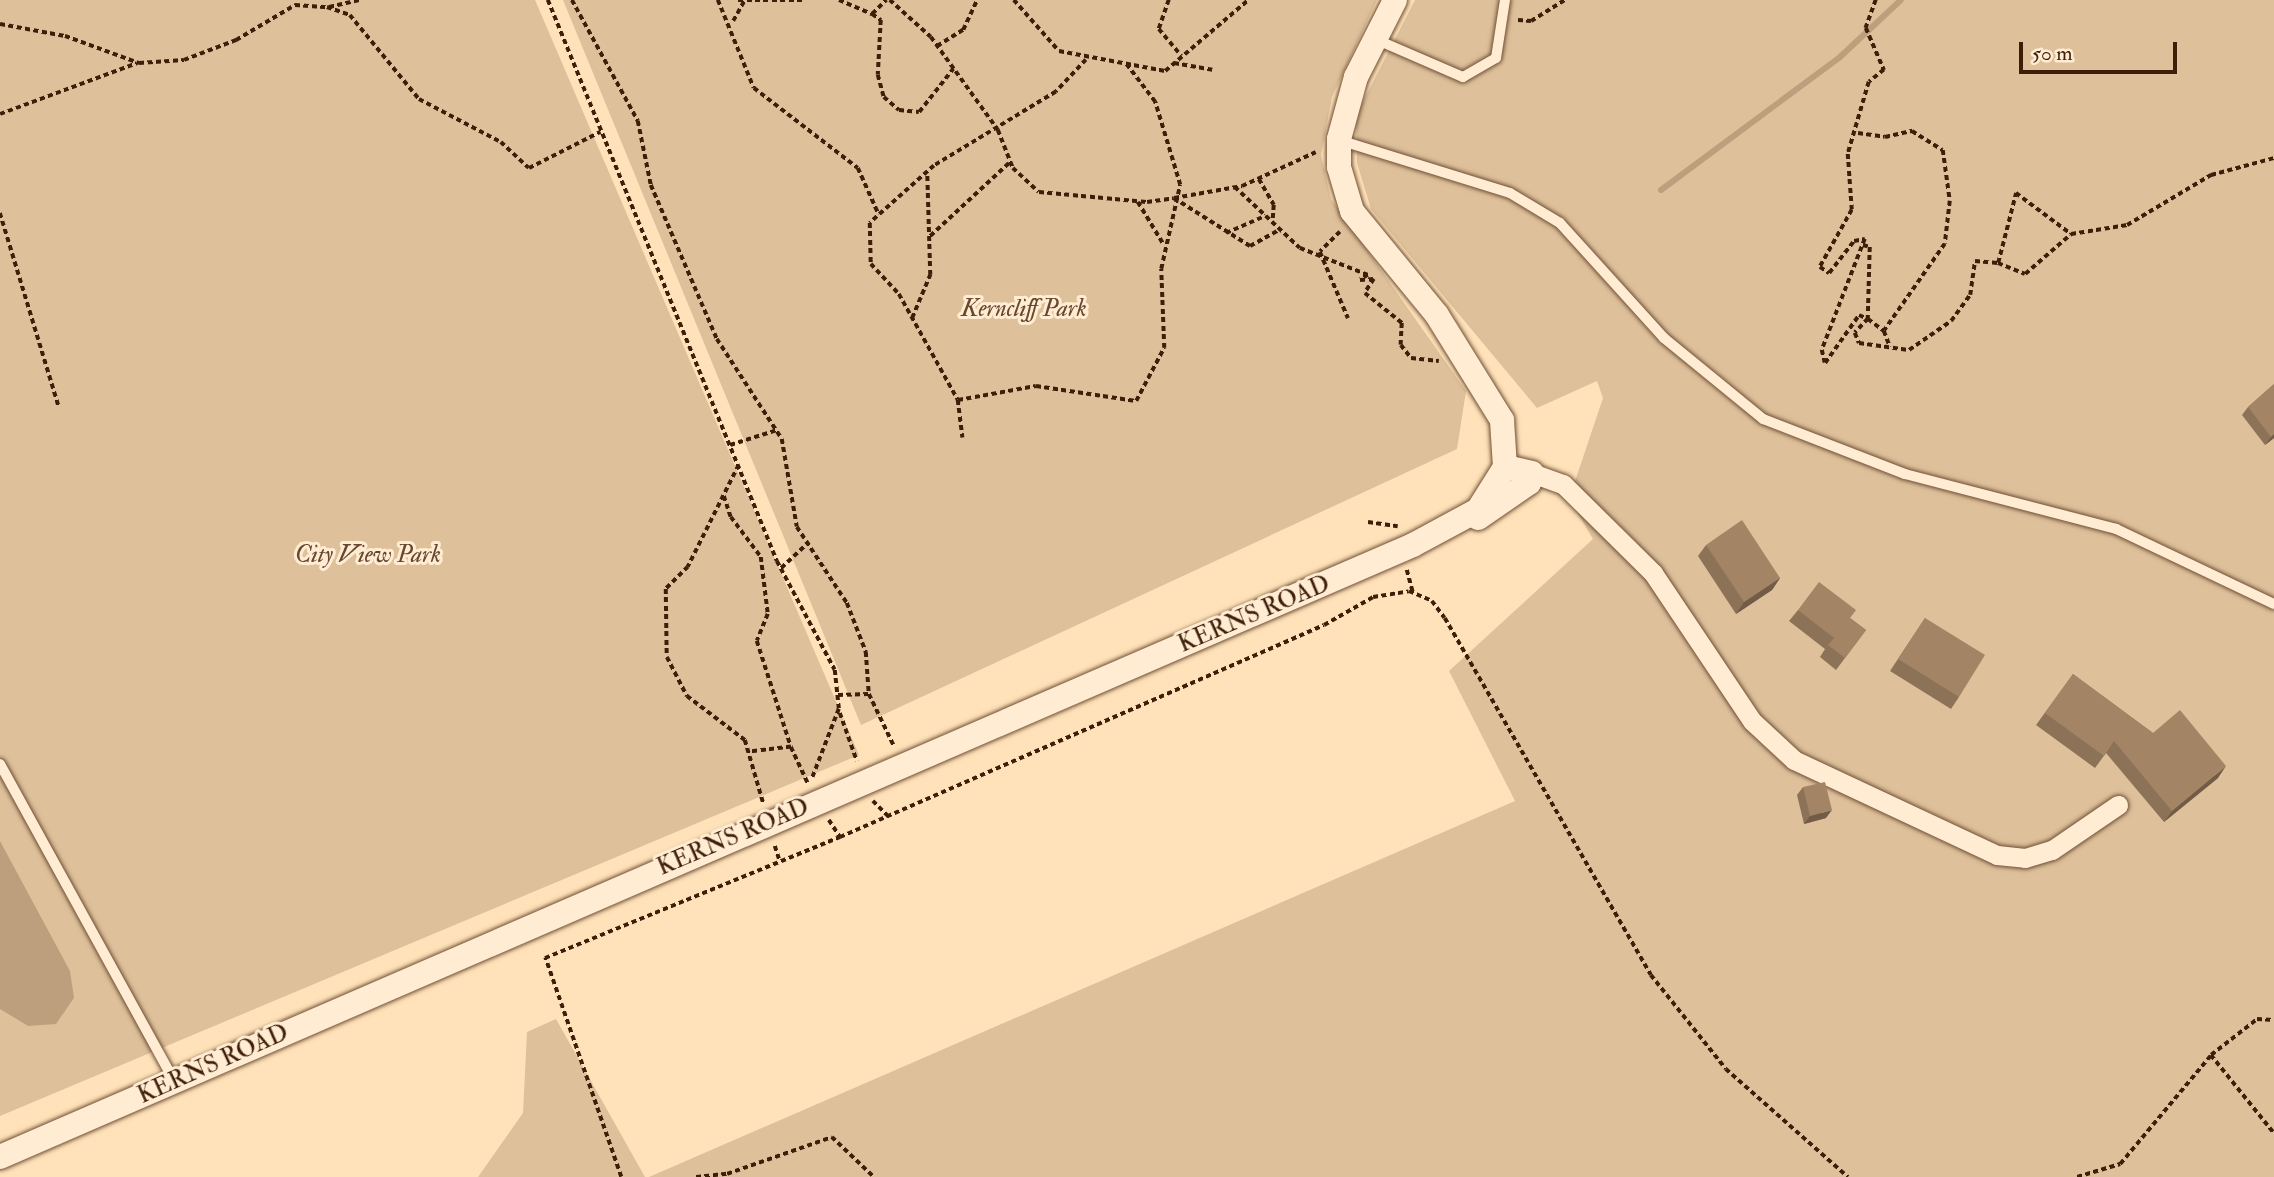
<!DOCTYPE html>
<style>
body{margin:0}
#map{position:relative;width:2274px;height:1177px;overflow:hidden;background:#ffe2b9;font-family:"IM FELL Double Pica",serif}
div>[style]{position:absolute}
.green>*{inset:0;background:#dec19b}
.water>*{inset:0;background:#be9f7d}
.stream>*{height:6px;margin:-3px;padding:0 3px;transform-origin:3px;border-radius:3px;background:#be9f7d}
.path>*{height:3.5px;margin-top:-1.75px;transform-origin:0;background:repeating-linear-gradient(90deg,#3f1e09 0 5px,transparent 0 8.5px)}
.roads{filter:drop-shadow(0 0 2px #6f4f35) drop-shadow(0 0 2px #6f4f35)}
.service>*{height:10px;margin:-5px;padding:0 5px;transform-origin:5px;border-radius:5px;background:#ffecd2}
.minor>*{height:19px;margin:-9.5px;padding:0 9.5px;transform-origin:9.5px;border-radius:9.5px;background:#ffecd2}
.tertiary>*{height:24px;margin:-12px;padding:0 12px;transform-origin:12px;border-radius:12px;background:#ffecd2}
.wall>*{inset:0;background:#8c7257}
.shaded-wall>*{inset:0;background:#725c47}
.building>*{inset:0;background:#a38465}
span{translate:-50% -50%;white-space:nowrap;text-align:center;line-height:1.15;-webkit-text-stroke:6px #ffecd2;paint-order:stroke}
.park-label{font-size:24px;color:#67472e;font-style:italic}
.street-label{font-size:24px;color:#3f1e09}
.scale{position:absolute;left:2019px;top:42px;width:158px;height:32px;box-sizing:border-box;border:4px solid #3f1e09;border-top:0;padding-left:9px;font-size:21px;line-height:24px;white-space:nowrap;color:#3f1e09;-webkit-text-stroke:5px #ffecd2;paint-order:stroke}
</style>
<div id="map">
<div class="green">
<div style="clip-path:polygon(0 0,535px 0,859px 755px,0 1116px)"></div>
<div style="clip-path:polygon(563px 0,1377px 0,1332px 97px,1321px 155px,1331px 199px,1466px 391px,1457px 449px,861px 725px)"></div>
<div style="clip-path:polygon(1415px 0,2274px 0,2274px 1177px,649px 1177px,1515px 801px,1449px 671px,1593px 539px,1569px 499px,1603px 398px,1597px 381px,1537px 408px,1371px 209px,1357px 163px,1356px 115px)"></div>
<div style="clip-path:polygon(556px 1019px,645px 1177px,478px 1177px,523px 1113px,527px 1032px)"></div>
</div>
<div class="water">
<div style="clip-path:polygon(0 841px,70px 971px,74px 998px,56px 1024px,28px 1026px,0 1009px)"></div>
</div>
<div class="stream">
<div style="left:1661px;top:190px;width:223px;rotate:-36.6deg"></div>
<div style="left:1840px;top:57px;width:83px;rotate:-43.1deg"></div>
</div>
<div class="path">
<div style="left:548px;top:0;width:606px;rotate:67.79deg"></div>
<div style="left:777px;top:561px;width:123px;rotate:62deg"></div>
<div style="left:835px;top:670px;width:39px;rotate:84deg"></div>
<div style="left:839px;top:709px;width:75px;rotate:111.1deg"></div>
<div style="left:572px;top:0;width:138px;rotate:61.4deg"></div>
<div style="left:638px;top:121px;width:65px;rotate:78.5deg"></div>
<div style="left:651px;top:185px;width:168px;rotate:66.8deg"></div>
<div style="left:717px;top:339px;width:119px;rotate:57deg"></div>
<div style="left:782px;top:439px;width:89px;rotate:80.3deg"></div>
<div style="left:797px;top:527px;width:91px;rotate:56.7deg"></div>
<div style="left:847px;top:603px;width:53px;rotate:68.8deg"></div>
<div style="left:866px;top:652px;width:42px;rotate:85.9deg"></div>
<div style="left:718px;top:0;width:95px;rotate:67.8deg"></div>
<div style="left:754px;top:88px;width:131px;rotate:37.6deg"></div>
<div style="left:858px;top:168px;width:51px;rotate:65.9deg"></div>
<div style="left:738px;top:0;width:64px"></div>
<div style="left:839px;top:0;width:36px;rotate:23deg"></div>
<div style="left:872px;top:14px;width:20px;rotate:-45deg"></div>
<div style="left:890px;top:0;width:55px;rotate:42.1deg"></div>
<div style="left:931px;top:37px;width:115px;rotate:54.2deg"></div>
<div style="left:998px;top:130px;width:41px;rotate:68.5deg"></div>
<div style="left:1013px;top:168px;width:35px;rotate:43deg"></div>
<div style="left:1039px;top:192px;width:108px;rotate:5.3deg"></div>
<div style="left:1147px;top:202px;width:27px;rotate:-8deg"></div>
<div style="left:1174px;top:198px;width:69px;rotate:-10deg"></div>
<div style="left:1242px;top:186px;width:81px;rotate:-24.7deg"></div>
<div style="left:1014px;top:0;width:68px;rotate:48.6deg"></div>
<div style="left:1059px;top:51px;width:108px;rotate:10.7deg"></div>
<div style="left:1165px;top:71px;width:109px;rotate:-40.5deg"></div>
<div style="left:1169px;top:0;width:31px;rotate:109deg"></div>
<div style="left:1159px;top:29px;width:35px;rotate:50deg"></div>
<div style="left:1876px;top:0;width:30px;rotate:110deg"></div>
<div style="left:1866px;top:28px;width:46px;rotate:66.8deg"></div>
<div style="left:1884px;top:70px;width:19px;rotate:141deg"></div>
<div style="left:1869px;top:82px;width:75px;rotate:106.3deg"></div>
<div style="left:1848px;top:154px;width:56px;rotate:85.9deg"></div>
<div style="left:1852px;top:210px;width:65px;rotate:119.3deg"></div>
<div style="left:1820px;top:267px;width:11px;rotate:34deg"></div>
<div style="left:1829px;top:273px;width:41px;rotate:-52deg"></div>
<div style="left:1854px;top:241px;width:11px;rotate:-10deg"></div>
<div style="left:1865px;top:239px;width:119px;rotate:111.2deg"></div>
<div style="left:1822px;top:350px;width:13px;rotate:77deg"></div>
<div style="left:1825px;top:363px;width:59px;rotate:-54.7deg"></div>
<div style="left:1859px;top:315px;width:10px;rotate:24deg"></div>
<div style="left:1868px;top:319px;width:19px;rotate:133deg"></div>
<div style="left:1855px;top:333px;width:11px;rotate:68deg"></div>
<div style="left:1859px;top:343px;width:50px;rotate:8deg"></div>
<div style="left:1909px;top:350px;width:51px;rotate:-34.6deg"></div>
<div style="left:1951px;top:321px;width:32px;rotate:-54deg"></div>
<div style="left:1970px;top:295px;width:34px;rotate:-82deg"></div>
<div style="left:1975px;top:261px;width:23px;rotate:5deg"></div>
<div style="left:1998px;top:263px;width:72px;rotate:-75.6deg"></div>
<div style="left:2016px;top:193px;width:69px;rotate:36.7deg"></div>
<div style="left:329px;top:7px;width:32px;rotate:-13deg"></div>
<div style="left:872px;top:14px;width:11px;rotate:34deg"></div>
<div style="left:881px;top:20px;width:55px;rotate:93.1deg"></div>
<div style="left:878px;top:75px;width:23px;rotate:75deg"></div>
<div style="left:884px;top:97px;width:20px;rotate:41deg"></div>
<div style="left:899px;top:110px;width:20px;rotate:6deg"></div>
<div style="left:919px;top:112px;width:55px;rotate:-51.7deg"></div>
<div style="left:1518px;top:20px;width:13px;rotate:4deg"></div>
<div style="left:1531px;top:21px;width:40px;rotate:-32deg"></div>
<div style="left:733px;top:21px;width:23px;rotate:-61deg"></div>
<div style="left:0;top:24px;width:66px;rotate:10.5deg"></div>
<div style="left:65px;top:36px;width:79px;rotate:20deg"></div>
<div style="left:139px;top:63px;width:45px;rotate:-3.8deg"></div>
<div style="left:184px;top:60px;width:56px;rotate:-21deg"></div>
<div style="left:236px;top:40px;width:69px;rotate:-30.7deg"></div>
<div style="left:295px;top:5px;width:32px;rotate:4deg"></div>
<div style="left:327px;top:7px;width:24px;rotate:19deg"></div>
<div style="left:350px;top:15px;width:109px;rotate:50.6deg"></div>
<div style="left:419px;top:99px;width:93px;rotate:27.7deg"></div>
<div style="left:501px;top:142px;width:38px;rotate:43deg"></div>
<div style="left:529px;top:168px;width:80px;rotate:-26.9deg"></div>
<div style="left:937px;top:46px;width:31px;rotate:-32deg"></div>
<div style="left:963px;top:30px;width:33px;rotate:-65deg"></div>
<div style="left:1086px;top:60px;width:44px;rotate:133.2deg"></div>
<div style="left:1056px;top:92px;width:143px;rotate:148.8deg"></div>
<div style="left:934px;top:166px;width:86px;rotate:138.3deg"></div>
<div style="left:870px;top:223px;width:41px;rotate:88.6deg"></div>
<div style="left:871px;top:264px;width:41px;rotate:47deg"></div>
<div style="left:899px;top:294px;width:121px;rotate:60.9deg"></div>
<div style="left:958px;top:400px;width:79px;rotate:-10.2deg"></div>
<div style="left:1036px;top:386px;width:101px;rotate:8.5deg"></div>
<div style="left:1136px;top:401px;width:60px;rotate:-62.2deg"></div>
<div style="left:1164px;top:348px;width:79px;rotate:-92.2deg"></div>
<div style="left:1161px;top:269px;width:86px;rotate:-77.3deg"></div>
<div style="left:1180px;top:185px;width:87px;rotate:-106.8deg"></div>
<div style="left:1155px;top:102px;width:48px;rotate:-127.3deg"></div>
<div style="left:1174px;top:63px;width:39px;rotate:10deg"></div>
<div style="left:0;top:114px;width:146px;rotate:-20.4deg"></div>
<div style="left:1858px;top:133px;width:27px;rotate:8deg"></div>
<div style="left:1885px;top:137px;width:28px;rotate:-13deg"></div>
<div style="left:1912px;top:131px;width:36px;rotate:32deg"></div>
<div style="left:1943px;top:150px;width:51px;rotate:82.2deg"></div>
<div style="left:1950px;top:201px;width:43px;rotate:96.6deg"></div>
<div style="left:1945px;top:244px;width:106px;rotate:125deg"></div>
<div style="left:1259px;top:179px;width:30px;rotate:60deg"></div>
<div style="left:1274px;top:205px;width:16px;rotate:94deg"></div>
<div style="left:1235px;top:187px;width:89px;rotate:43.2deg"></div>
<div style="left:1300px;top:248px;width:73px;rotate:21.7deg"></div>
<div style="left:1368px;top:275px;width:9px;rotate:148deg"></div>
<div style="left:1360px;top:280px;width:14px;rotate:-4deg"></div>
<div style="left:1174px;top:198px;width:90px;rotate:32.3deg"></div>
<div style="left:1250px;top:246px;width:35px;rotate:-29deg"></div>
<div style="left:1138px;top:202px;width:50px;rotate:58.8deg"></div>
<div style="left:0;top:213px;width:203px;rotate:73.1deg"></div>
<div style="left:1340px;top:232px;width:28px;rotate:135deg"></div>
<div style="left:1320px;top:252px;width:72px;rotate:67deg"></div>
<div style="left:1226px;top:233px;width:43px;rotate:-23.6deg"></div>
<div style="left:930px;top:236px;width:110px;rotate:-42.8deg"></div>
<div style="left:1863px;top:245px;width:7px;rotate:16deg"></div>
<div style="left:1870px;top:247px;width:72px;rotate:91.6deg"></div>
<div style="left:1868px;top:319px;width:20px;rotate:37deg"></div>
<div style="left:1884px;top:331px;width:17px;rotate:69deg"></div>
<div style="left:1998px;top:263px;width:29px;rotate:22deg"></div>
<div style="left:2025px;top:274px;width:61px;rotate:-41deg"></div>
<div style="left:2071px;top:234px;width:57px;rotate:-9.1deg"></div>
<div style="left:2127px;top:225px;width:98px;rotate:-30.8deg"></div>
<div style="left:2211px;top:175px;width:65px;rotate:-15.1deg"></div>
<div style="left:1374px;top:279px;width:17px;rotate:123deg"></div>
<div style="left:1365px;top:293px;width:48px;rotate:39deg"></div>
<div style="left:1402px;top:323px;width:22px;rotate:93deg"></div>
<div style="left:1401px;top:345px;width:16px;rotate:52deg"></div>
<div style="left:1411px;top:358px;width:28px;rotate:6deg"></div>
<div style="left:912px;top:318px;width:47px;rotate:-67.3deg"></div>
<div style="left:930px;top:275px;width:101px;rotate:-91.7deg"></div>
<div style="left:958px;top:400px;width:38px;rotate:83deg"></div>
<div style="left:730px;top:445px;width:49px;rotate:-17.7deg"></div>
<div style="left:739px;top:465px;width:114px;rotate:116.6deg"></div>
<div style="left:688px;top:567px;width:31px;rotate:135deg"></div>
<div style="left:666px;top:589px;width:68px;rotate:89.2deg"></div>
<div style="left:667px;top:657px;width:44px;rotate:62.9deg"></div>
<div style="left:687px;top:696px;width:73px;rotate:37.2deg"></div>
<div style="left:745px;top:740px;width:65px;rotate:73.8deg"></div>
<div style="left:724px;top:496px;width:22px;rotate:72deg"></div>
<div style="left:731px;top:517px;width:50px;rotate:53.1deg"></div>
<div style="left:761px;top:557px;width:57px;rotate:83deg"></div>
<div style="left:768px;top:614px;width:29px;rotate:112deg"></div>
<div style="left:757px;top:641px;width:111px;rotate:72.2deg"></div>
<div style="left:791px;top:747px;width:42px;rotate:173.2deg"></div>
<div style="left:1368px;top:522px;width:30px;rotate:8deg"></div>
<div style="left:781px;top:568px;width:38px;rotate:-43deg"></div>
<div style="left:1407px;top:570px;width:24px;rotate:75deg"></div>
<div style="left:838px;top:695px;width:31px;rotate:-2deg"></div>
<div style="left:869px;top:694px;width:58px;rotate:64.3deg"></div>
<div style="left:840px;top:713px;width:51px;rotate:70.5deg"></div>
<div style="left:791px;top:747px;width:40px;rotate:65deg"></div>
<div style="left:873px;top:801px;width:23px;rotate:45deg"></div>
<div style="left:829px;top:820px;width:20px;rotate:57deg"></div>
<div style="left:840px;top:837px;width:528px;rotate:-23.65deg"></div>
<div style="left:1324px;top:625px;width:56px;rotate:-29.7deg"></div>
<div style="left:1373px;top:597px;width:36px;rotate:-9deg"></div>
<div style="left:1409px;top:591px;width:25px;rotate:23deg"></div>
<div style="left:1432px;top:601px;width:21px;rotate:53deg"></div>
<div style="left:1445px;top:618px;width:412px;rotate:60deg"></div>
<div style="left:1651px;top:975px;width:120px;rotate:51.4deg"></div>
<div style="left:1726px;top:1069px;width:163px;rotate:41.5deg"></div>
<div style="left:775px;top:846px;width:16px;rotate:72deg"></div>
<div style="left:2211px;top:1055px;width:100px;rotate:51.1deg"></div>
<div style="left:621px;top:1177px;width:232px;rotate:-109.1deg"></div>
<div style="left:545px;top:958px;width:319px;rotate:-22.3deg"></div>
<div style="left:696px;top:1177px;width:31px;rotate:-6deg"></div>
<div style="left:727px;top:1174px;width:111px;rotate:-19.4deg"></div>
<div style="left:832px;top:1137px;width:58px;rotate:43.6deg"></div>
<div style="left:2077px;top:1177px;width:45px;rotate:-16.8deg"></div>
<div style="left:2120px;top:1164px;width:142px;rotate:-50.1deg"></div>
<div style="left:2211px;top:1055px;width:58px;rotate:-38deg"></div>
<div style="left:2257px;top:1019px;width:17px;rotate:3deg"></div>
</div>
<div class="roads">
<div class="service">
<div style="left:1375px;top:39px;width:96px;rotate:23.4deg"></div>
<div style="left:1463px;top:77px;width:38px;rotate:-30deg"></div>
<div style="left:1496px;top:58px;width:59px;rotate:-81.2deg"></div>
<div style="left:1339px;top:140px;width:179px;rotate:17.2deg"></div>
<div style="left:1510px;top:193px;width:58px;rotate:31deg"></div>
<div style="left:1560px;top:223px;width:155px;rotate:47.9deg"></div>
<div style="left:1664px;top:338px;width:128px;rotate:39.3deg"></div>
<div style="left:1763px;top:419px;width:152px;rotate:21.2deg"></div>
<div style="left:1905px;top:474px;width:218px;rotate:14.6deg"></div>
<div style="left:2116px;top:529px;width:175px;rotate:25.4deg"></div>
<div style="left:0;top:764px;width:362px;rotate:61.2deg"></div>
</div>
<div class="minor">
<div style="left:1532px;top:473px;width:33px;rotate:20deg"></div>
<div style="left:1563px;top:484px;width:127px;rotate:44.7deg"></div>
<div style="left:1653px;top:573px;width:178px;rotate:56.2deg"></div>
<div style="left:1752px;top:721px;width:57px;rotate:42.9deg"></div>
<div style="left:1794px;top:760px;width:224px;rotate:25.1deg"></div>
<div style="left:1997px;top:855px;width:28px;rotate:6deg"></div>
<div style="left:2025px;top:858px;width:28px;rotate:-17deg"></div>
<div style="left:2052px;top:850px;width:80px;rotate:-34.3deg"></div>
</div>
<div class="tertiary">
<div style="left:1478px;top:518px;width:62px;rotate:-34.5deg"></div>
<div style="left:1529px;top:483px;width:10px;rotate:-73deg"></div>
<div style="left:1532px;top:473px;width:28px;rotate:-167deg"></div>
<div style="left:0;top:1157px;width:1540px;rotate:-23.42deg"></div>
<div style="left:1413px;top:545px;width:74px;rotate:-28.3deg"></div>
<div style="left:1478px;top:510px;width:51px;rotate:-57.9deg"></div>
<div style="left:1505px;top:467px;width:47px;rotate:-93.7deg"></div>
<div style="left:1502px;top:420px;width:123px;rotate:-121.8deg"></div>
<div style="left:1437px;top:315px;width:134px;rotate:-129.3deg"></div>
<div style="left:1352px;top:211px;width:46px;rotate:-106.5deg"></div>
<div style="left:1339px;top:167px;width:28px;rotate:-90deg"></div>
<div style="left:1339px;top:139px;width:64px;rotate:-74.7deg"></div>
<div style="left:1356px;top:77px;width:86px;rotate:-63.1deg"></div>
</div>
</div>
<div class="wall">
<div style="clip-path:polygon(2274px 384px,2274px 438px,2265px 445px,2242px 415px,2248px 407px)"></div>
<div style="clip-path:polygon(1706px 545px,1780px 578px,1772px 590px,1736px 614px,1698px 556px)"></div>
<div style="clip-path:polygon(1798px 610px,1850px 618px,1866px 630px,1836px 670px,1820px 657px,1825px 649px,1789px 621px)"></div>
<div style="clip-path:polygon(1925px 618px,1959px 697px,1951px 709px,1890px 671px)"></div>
<div style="clip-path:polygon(2073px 674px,2153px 733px,2218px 778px,2164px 822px,2106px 753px,2095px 768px,2036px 725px)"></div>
<div style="clip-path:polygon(1803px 787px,1826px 818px,1804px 824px,1797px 795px)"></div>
</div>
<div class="shaded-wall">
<div style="clip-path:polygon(2274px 434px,2274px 438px,2265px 445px,2271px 437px)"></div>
<div style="clip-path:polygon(1780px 578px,1772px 590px,1736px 614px,1744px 602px)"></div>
<div style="clip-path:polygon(2226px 766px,2218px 778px,2164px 822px,2172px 811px)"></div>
<div style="clip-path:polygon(1832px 810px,1826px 818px,1804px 824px,1810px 816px)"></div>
</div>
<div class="building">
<div style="clip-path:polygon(2274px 384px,2274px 434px,2271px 437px,2248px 407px)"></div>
<div style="clip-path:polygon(1742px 520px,1780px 578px,1744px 602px,1706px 545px)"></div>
<div style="clip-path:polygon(1819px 582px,1856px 610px,1850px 618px,1866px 630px,1845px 658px,1828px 645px,1834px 638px,1798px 610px)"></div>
<div style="clip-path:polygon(1925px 618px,1985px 655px,1959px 697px,1898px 659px)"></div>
<div style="clip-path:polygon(2073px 674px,2153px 733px,2180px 710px,2226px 766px,2172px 811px,2114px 741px,2104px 756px,2045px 713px)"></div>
<div style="clip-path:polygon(1825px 782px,1832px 810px,1810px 816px,1803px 787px)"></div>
</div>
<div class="park-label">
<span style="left:1024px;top:309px">Kerncliff Park</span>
<span style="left:368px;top:555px">City View Park</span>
</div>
<div class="street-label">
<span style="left:1254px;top:614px;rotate:-23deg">KERNS ROAD</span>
<span style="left:733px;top:837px;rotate:-23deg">KERNS ROAD</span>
<span style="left:213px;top:1064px;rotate:-24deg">KERNS ROAD</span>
</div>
<div class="scale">50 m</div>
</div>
